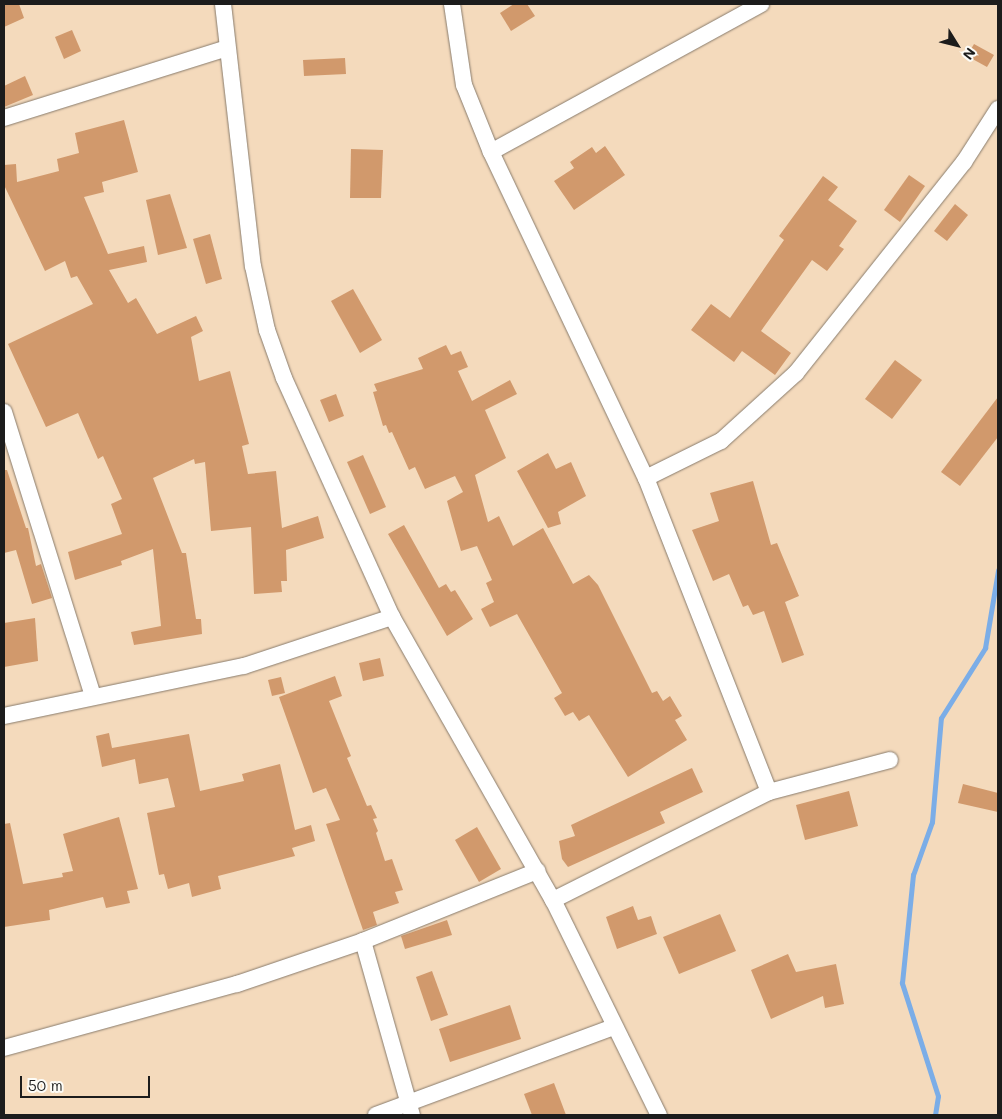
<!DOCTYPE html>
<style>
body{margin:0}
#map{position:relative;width:1002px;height:1119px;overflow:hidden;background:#f4dabc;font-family:Mali,sans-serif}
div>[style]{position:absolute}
.stream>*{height:5px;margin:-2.5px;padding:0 2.5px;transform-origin:2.5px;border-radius:2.5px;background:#7bade7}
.building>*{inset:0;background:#d1996c}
.roads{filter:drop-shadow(0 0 1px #887b6c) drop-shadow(0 0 1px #887b6c)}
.minor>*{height:16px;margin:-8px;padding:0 8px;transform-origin:8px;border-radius:8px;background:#fff}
span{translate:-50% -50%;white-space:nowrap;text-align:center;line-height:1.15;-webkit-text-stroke:5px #fdfcf7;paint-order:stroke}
.frame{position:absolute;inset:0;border:5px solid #1c1c1c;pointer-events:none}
.north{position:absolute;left:932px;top:20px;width:50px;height:50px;-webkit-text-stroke:4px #fdfcf7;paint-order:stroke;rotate:126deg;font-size:14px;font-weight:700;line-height:20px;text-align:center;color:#1c1c1c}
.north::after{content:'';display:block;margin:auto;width:18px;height:22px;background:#1c1c1c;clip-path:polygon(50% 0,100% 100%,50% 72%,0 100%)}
.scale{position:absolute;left:20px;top:1076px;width:130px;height:22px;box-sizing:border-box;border:2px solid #1c1c1c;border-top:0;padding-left:6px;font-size:15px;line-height:18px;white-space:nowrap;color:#1c1c1c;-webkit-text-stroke:4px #fdfcf7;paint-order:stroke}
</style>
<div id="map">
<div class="stream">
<div style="left:935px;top:1115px;width:19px;rotate:-81deg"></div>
<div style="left:938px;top:1096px;width:119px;rotate:-107.7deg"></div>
<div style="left:902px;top:983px;width:109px;rotate:-84.2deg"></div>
<div style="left:913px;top:875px;width:56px;rotate:-70.3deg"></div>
<div style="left:932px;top:822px;width:104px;rotate:-85.1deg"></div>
<div style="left:941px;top:718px;width:83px;rotate:-57.8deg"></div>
<div style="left:985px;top:648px;width:79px;rotate:-80.5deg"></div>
</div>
<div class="building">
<div style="clip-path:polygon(4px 4px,19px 4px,24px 18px,4px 27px)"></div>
<div style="clip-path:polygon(514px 4px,527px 4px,535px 16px,511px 31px,500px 13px)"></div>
<div style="clip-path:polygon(72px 30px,81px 51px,64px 59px,55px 37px)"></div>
<div style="clip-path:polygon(974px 44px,994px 55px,987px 67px,967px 56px)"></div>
<div style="clip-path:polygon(345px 58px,346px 74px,304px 76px,303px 60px)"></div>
<div style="clip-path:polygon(25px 76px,33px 95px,4px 107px,4px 86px)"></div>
<div style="clip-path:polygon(124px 120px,138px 172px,102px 182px,104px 192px,84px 197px,108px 254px,144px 246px,147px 262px,109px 270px,128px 303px,136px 298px,157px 334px,196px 316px,203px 331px,191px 337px,199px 381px,230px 371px,249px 444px,242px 446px,248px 474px,276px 471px,282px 528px,318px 516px,324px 538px,286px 550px,287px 581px,281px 581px,282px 592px,254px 594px,251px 527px,211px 531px,205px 462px,195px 464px,194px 459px,153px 478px,182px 553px,186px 553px,196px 619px,201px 619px,202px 634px,134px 645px,131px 632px,161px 626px,153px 549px,121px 561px,122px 565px,75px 580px,68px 552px,122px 534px,111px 504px,122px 499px,103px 456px,98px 459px,78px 413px,46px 427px,8px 344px,93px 304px,77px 276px,71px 278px,65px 261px,45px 271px,4px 185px,4px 165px,16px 164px,17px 182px,59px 171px,57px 159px,79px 153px,75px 133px)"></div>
<div style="clip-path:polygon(605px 146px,625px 175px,574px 210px,554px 181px,574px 168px,570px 162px,592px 147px,596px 153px)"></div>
<div style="clip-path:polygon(351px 149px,383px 150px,381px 198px,350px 198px)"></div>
<div style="clip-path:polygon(909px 175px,925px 186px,900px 222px,884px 210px)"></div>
<div style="clip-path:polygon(823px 176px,838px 187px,828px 200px,857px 221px,839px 246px,844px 249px,827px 271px,812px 260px,761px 331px,791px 353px,775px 375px,742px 351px,734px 362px,691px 330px,711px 304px,730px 318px,784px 240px,779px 236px)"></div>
<div style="clip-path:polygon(170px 194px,187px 248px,158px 255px,146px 200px)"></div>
<div style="clip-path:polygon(955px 204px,968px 215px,947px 241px,934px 231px)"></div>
<div style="clip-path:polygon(210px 234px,222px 279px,206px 284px,193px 239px)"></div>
<div style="clip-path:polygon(353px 289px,382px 340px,360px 353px,331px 301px)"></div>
<div style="clip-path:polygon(446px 345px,451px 355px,461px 351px,468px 367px,458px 371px,472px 401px,510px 380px,517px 394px,485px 410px,506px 458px,475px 475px,488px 522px,499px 516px,513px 546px,543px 528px,573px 584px,589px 575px,598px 585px,652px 693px,657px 691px,663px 701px,670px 696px,682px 716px,675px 720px,687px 740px,628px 777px,589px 715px,579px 721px,573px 712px,565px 716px,554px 698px,562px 693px,517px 614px,490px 627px,481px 609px,494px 602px,486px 583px,492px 580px,477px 546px,461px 551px,447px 501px,463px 492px,455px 476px,425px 489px,415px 467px,409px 470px,392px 432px,389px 433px,386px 425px,383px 426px,373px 392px,377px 391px,374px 384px,423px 369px,418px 358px)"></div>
<div style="clip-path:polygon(895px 360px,922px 380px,892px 419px,865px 399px)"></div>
<div style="clip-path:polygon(336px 394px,344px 416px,329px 422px,320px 400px)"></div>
<div style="clip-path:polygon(998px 397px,998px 437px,960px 486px,941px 472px)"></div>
<div style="clip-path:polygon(548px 453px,556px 469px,571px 462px,586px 496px,558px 512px,561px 524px,548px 528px,517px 471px)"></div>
<div style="clip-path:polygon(363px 455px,386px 507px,370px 514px,347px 462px)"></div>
<div style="clip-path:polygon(4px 470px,7px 470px,26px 528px,28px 528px,36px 566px,41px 564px,52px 598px,32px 604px,16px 550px,4px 553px)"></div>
<div style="clip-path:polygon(753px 481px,771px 545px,777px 543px,799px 596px,785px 602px,804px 655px,782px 663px,764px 611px,753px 615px,748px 605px,743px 607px,729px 574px,713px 581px,692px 530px,719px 521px,710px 493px)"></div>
<div style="clip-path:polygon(404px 525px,439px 588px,446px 584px,451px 592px,455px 590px,473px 619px,447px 636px,388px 534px)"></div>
<div style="clip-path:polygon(35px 618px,38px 661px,4px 667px,4px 623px)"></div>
<div style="clip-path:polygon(380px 658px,384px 676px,363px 681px,359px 663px)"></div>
<div style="clip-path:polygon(335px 676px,342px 696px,329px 701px,351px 756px,347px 758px,367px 806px,371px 805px,377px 818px,373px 819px,378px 831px,376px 833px,385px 861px,392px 859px,403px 890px,395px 892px,399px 903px,373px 912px,377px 925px,363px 930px,326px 824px,340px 820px,326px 788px,313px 793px,279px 697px)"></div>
<div style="clip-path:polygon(281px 677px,285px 693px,272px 696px,268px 680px)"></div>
<div style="clip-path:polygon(109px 733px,112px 748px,189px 734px,200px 791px,244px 781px,242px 774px,280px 764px,295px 830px,311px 825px,315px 841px,292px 848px,295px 856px,218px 876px,221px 889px,192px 897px,189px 883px,168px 889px,164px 874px,159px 875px,147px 813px,175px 807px,168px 778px,139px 784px,135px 759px,102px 767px,96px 736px)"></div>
<div style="clip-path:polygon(692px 768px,703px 792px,660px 812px,665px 823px,568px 867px,562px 859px,559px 841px,575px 836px,571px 825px)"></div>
<div style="clip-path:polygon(963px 784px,998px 793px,998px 812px,958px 803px)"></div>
<div style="clip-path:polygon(849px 791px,858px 826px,805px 840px,796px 805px)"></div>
<div style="clip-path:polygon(119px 817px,138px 889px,127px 891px,130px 903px,106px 908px,103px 897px,49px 910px,50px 920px,4px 927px,4px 824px,10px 823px,23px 884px,63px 877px,62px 873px,73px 871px,63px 834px)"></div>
<div style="clip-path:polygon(477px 827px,501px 869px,479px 882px,455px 840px)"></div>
<div style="clip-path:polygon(633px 906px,638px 920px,651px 916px,657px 934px,617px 949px,606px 917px)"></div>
<div style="clip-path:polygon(720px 914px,736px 951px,679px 974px,663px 937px)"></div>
<div style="clip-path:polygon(447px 920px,452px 935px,405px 949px,401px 936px)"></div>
<div style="clip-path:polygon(788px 954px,796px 972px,836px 964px,844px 1004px,825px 1008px,823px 996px,771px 1019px,751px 970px)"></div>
<div style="clip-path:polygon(432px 971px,448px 1015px,431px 1021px,416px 977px)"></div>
<div style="clip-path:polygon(510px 1005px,521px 1039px,450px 1062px,439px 1029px)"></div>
<div style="clip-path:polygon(554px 1083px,566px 1115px,532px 1115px,524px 1094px)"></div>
</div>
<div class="roads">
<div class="minor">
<div style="left:223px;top:4px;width:264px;rotate:83.5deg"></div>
<div style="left:253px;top:266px;width:66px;rotate:77.7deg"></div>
<div style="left:267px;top:330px;width:51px;rotate:70.5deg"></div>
<div style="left:284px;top:378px;width:262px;rotate:65.7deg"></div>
<div style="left:392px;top:617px;width:326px;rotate:60.4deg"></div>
<div style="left:553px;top:900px;width:240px;rotate:63.8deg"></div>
<div style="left:452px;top:4px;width:82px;rotate:81.6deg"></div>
<div style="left:464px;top:85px;width:72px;rotate:68.1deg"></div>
<div style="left:491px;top:152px;width:361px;rotate:64.6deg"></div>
<div style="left:646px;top:478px;width:337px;rotate:68.6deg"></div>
<div style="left:4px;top:118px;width:234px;rotate:-17.4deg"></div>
<div style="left:491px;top:152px;width:308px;rotate:-28.7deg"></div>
<div style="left:4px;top:412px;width:298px;rotate:72.6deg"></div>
<div style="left:646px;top:478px;width:84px;rotate:-26.3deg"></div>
<div style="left:721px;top:441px;width:101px;rotate:-42.2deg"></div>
<div style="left:796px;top:373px;width:270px;rotate:-51.5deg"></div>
<div style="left:964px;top:162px;width:63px;rotate:-57.3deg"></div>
<div style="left:4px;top:716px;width:245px;rotate:-11.8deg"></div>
<div style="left:244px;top:666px;width:156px;rotate:-18.3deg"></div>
<div style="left:553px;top:900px;width:241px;rotate:-26.6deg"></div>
<div style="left:769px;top:792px;width:125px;rotate:-14.8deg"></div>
<div style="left:363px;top:941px;width:181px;rotate:74.3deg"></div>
<div style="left:4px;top:1048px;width:242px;rotate:-15.4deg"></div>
<div style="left:237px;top:984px;width:133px;rotate:-18.8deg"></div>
<div style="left:363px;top:941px;width:188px;rotate:-21.9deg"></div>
<div style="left:376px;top:1115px;width:254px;rotate:-20.3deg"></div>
</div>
</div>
<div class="frame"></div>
<div class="north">N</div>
<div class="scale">50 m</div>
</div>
